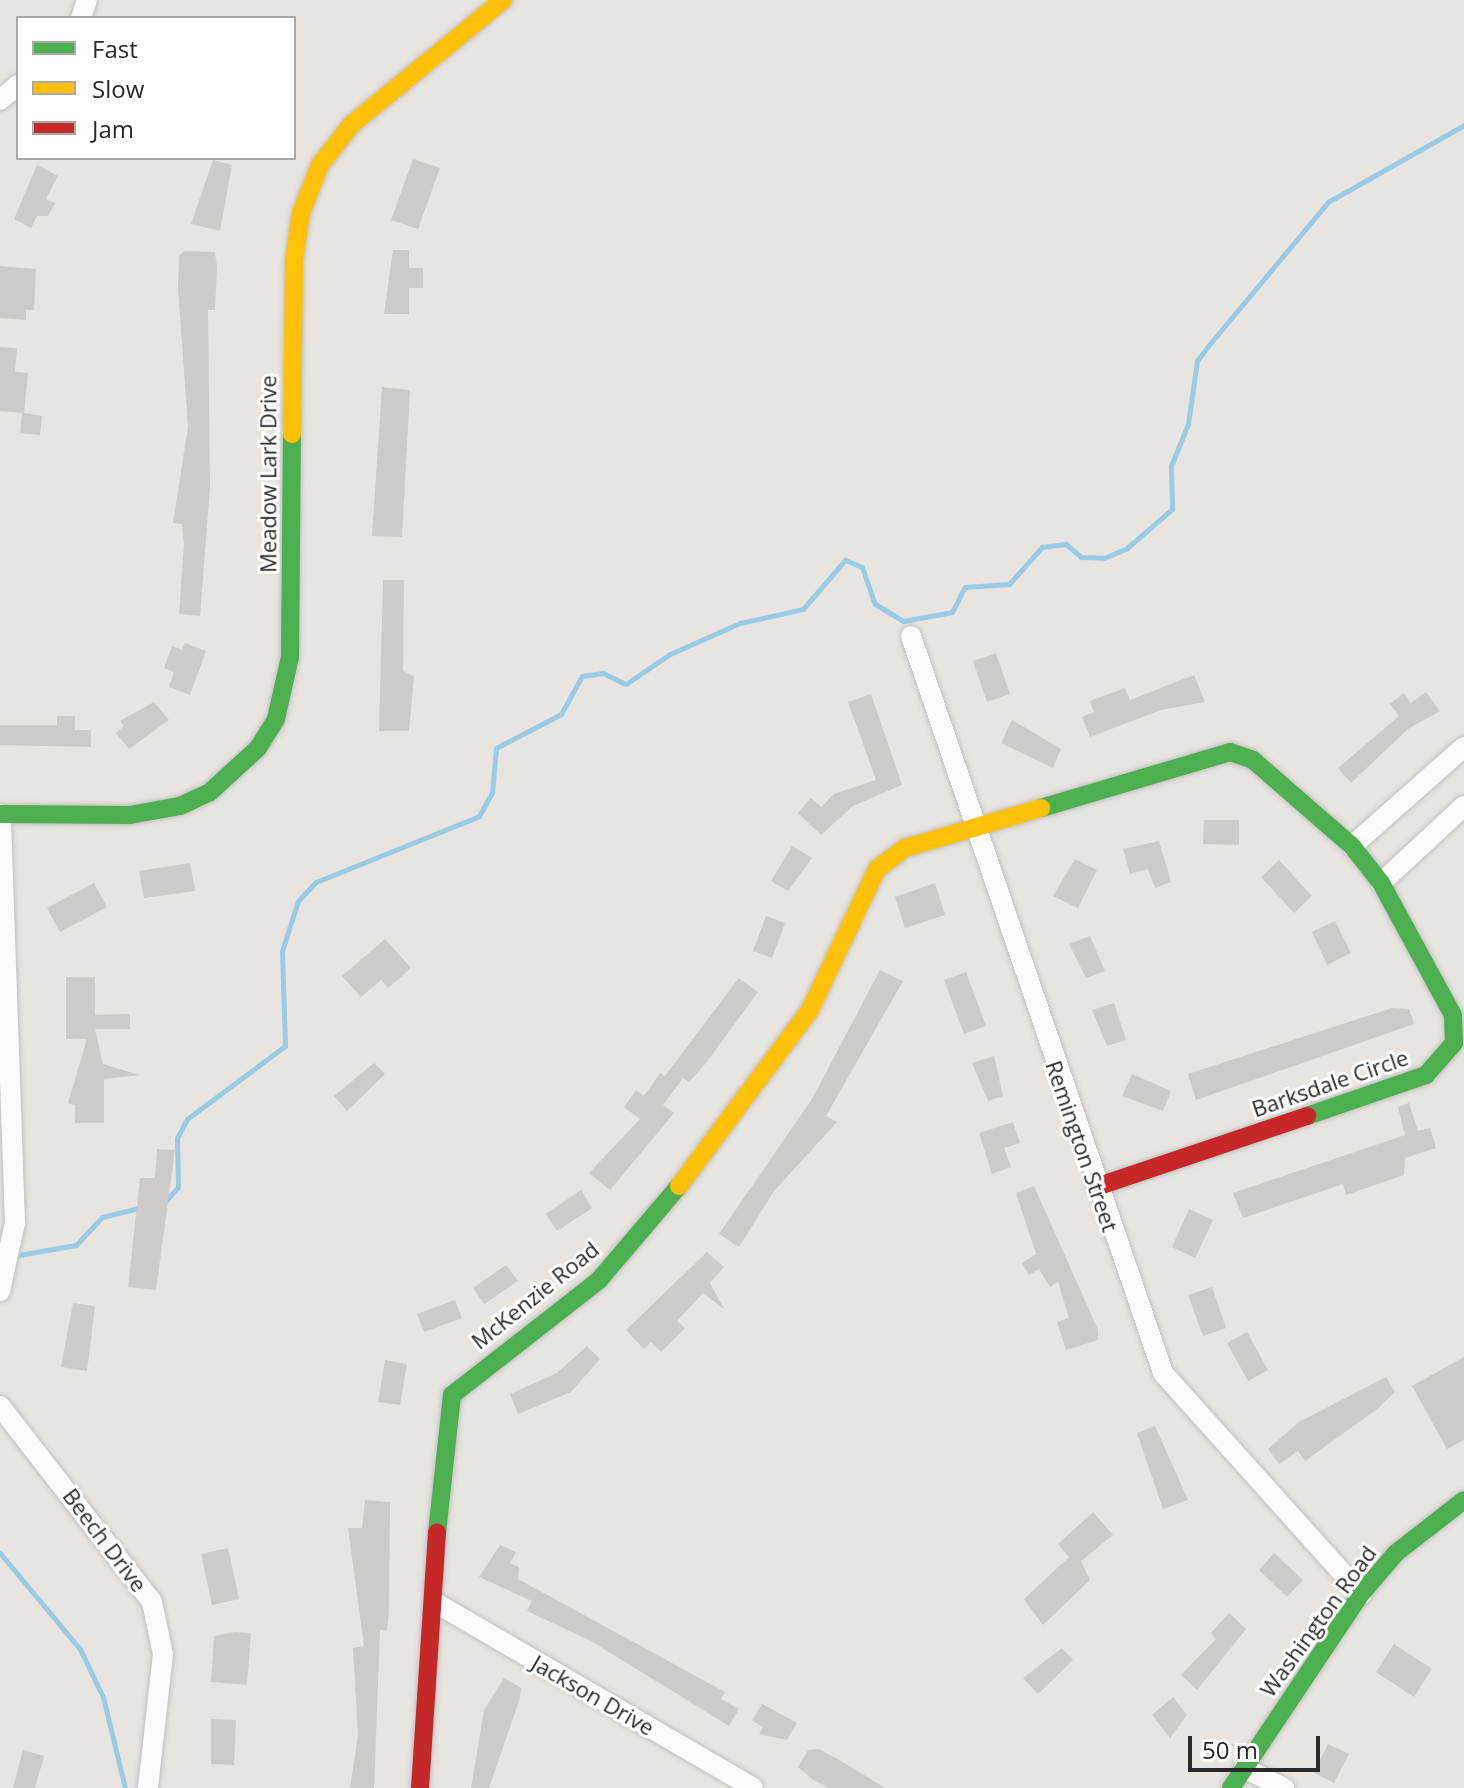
<!DOCTYPE html>
<style>
body{margin:0}
#map{position:relative;width:1464px;height:1788px;overflow:hidden;background:#e8e4e0;font-family:"Open Sans",sans-serif}
div>[style]{position:absolute}
.stream>*{height:5px;margin:-2.5px;padding:0 2.5px;transform-origin:2.5px;border-radius:2.5px;background:#99cbe4}
.building>*{inset:0;background:#cdcac7}
.roads{filter:drop-shadow(0 0 2px #c2c0c1) drop-shadow(0 0 2px #c2c0c1)}
.street>*{height:20px;margin:-10px;padding:0 10px;transform-origin:10px;border-radius:10px;background:#fcfbfa}
.fast>*{height:18px;margin:-9px;padding:0 9px;transform-origin:9px;border-radius:9px;background:#4caf50}
.slow>*{height:18px;margin:-9px;padding:0 9px;transform-origin:9px;border-radius:9px;background:#ffc107}
.jam>*{height:18px;margin:-9px;padding:0 9px;transform-origin:9px;border-radius:9px;background:#c62828}
span{translate:-50% -50%;white-space:nowrap;text-align:center;line-height:1.15;-webkit-text-stroke:6px #fff;paint-order:stroke}
.street-label{font-size:22px;color:#292929}
.legend{position:absolute;left:16px;top:16px;width:280px;height:144px;box-sizing:border-box;background:#fff;border:2px solid #a9a9a9;margin:0;padding:10px 14px;list-style:none;font-size:24px;color:#292929}
.legend li{display:flex;align-items:center;gap:16px;height:40px}
.legend b{width:40px;border:2px solid #a9a9a9}
.scale{position:absolute;left:1188px;top:1736px;width:132px;height:36px;box-sizing:border-box;border:4px solid #292929;border-top:0;padding-left:10px;font-size:24px;line-height:28px;white-space:nowrap;color:#292929;-webkit-text-stroke:6px #fff;paint-order:stroke}
</style>
<div id="map">
<div class="stream">
<div style="left:164px;top:1203px;width:21px;rotate:-49deg"></div>
<div style="left:178px;top:1187px;width:49px;rotate:-91.2deg"></div>
<div style="left:177px;top:1138px;width:21px;rotate:-62deg"></div>
<div style="left:187px;top:1119px;width:122px;rotate:-36.7deg"></div>
<div style="left:285px;top:1046px;width:95px;rotate:-91.8deg"></div>
<div style="left:282px;top:951px;width:52px;rotate:-72.3deg"></div>
<div style="left:298px;top:901px;width:26px;rotate:-47deg"></div>
<div style="left:316px;top:882px;width:176px;rotate:-22deg"></div>
<div style="left:479px;top:816px;width:26px;rotate:-61deg"></div>
<div style="left:492px;top:793px;width:45px;rotate:-84.9deg"></div>
<div style="left:496px;top:748px;width:73px;rotate:-27.6deg"></div>
<div style="left:561px;top:714px;width:43px;rotate:-61.1deg"></div>
<div style="left:582px;top:676px;width:21px;rotate:-8deg"></div>
<div style="left:603px;top:673px;width:25px;rotate:26deg"></div>
<div style="left:626px;top:684px;width:53px;rotate:-34.3deg"></div>
<div style="left:670px;top:654px;width:77px;rotate:-23.9deg"></div>
<div style="left:740px;top:623px;width:65px;rotate:-12.5deg"></div>
<div style="left:803px;top:609px;width:65px;rotate:-49.4deg"></div>
<div style="left:845px;top:560px;width:18px;rotate:22deg"></div>
<div style="left:862px;top:567px;width:39px;rotate:71deg"></div>
<div style="left:875px;top:604px;width:33px;rotate:31deg"></div>
<div style="left:903px;top:621px;width:50px;rotate:-10.4deg"></div>
<div style="left:952px;top:612px;width:28px;rotate:-63deg"></div>
<div style="left:965px;top:587px;width:44px;rotate:-3.9deg"></div>
<div style="left:1009px;top:584px;width:50px;rotate:-48.3deg"></div>
<div style="left:1042px;top:547px;width:24px;rotate:-7deg"></div>
<div style="left:1066px;top:544px;width:20px;rotate:41deg"></div>
<div style="left:1081px;top:557px;width:23px;rotate:2deg"></div>
<div style="left:1104px;top:558px;width:25px;rotate:-23deg"></div>
<div style="left:1127px;top:548px;width:60px;rotate:-40.9deg"></div>
<div style="left:1172px;top:509px;width:43px;rotate:-91.3deg"></div>
<div style="left:1171px;top:466px;width:45px;rotate:-68deg"></div>
<div style="left:1188px;top:424px;width:64px;rotate:-81.9deg"></div>
<div style="left:1197px;top:361px;width:19px;rotate:-54deg"></div>
<div style="left:1208px;top:346px;width:187px;rotate:-50.2deg"></div>
<div style="left:1328px;top:202px;width:156px;rotate:-29.5deg"></div>
<div style="left:13px;top:1256px;width:64px;rotate:-9.9deg"></div>
<div style="left:76px;top:1245px;width:38px;rotate:-47deg"></div>
<div style="left:102px;top:1217px;width:42px;rotate:-13.7deg"></div>
<div style="left:0;top:1553px;width:125px;rotate:50.2deg"></div>
<div style="left:80px;top:1649px;width:53px;rotate:64.4deg"></div>
<div style="left:103px;top:1697px;width:94px;rotate:76.4deg"></div>
</div>
<div class="building">
<div style="clip-path:polygon(413px 159px,440px 168px,418px 229px,391px 220px)"></div>
<div style="clip-path:polygon(213px 160px,232px 165px,220px 231px,191px 224px)"></div>
<div style="clip-path:polygon(37px 165px,58px 176px,46px 199px,55px 203px,48px 216px,37px 216px,31px 228px,14px 219px)"></div>
<div style="clip-path:polygon(393px 250px,409px 250px,409px 268px,423px 268px,423px 288px,409px 288px,409px 314px,384px 314px)"></div>
<div style="clip-path:polygon(185px 251px,215px 252px,217px 267px,215px 310px,208px 310px,210px 487px,200px 616px,179px 614px,184px 545px,182px 524px,173px 523px,188px 427px,178px 288px,179px 255px)"></div>
<div style="clip-path:polygon(0 266px,36px 269px,34px 310px,26px 310px,26px 320px,0 318px)"></div>
<div style="clip-path:polygon(0 347px,17px 348px,15px 372px,28px 373px,24px 413px,42px 416px,40px 435px,20px 433px,22px 413px,0 411px)"></div>
<div style="clip-path:polygon(382px 387px,410px 390px,402px 537px,372px 536px)"></div>
<div style="clip-path:polygon(383px 580px,404px 580px,403px 671px,414px 676px,409px 731px,379px 731px)"></div>
<div style="clip-path:polygon(185px 643px,206px 651px,190px 695px,169px 687px,174px 672px,164px 668px,172px 646px,182px 650px)"></div>
<div style="clip-path:polygon(996px 653px,1010px 694px,987px 702px,973px 661px)"></div>
<div style="clip-path:polygon(1194px 675px,1205px 702px,1161px 710px,1090px 737px,1082px 717px,1094px 712px,1090px 701px,1125px 688px,1130px 700px)"></div>
<div style="clip-path:polygon(1426px 692px,1440px 711px,1408px 729px,1351px 783px,1338px 768px,1399px 716px,1390px 704px,1404px 693px,1411px 703px)"></div>
<div style="clip-path:polygon(871px 694px,902px 785px,853px 806px,821px 835px,798px 813px,811px 798px,821px 807px,834px 794px,876px 780px,848px 702px)"></div>
<div style="clip-path:polygon(154px 702px,169px 720px,129px 749px,116px 733px,124px 726px,120px 721px)"></div>
<div style="clip-path:polygon(57px 716px,75px 716px,75px 730px,91px 730px,91px 747px,0 745px,0 725px,57px 725px)"></div>
<div style="clip-path:polygon(1012px 720px,1061px 749px,1053px 768px,1001px 743px)"></div>
<div style="clip-path:polygon(1204px 820px,1239px 820px,1239px 845px,1203px 844px)"></div>
<div style="clip-path:polygon(1159px 841px,1171px 882px,1155px 888px,1148px 869px,1130px 874px,1123px 849px)"></div>
<div style="clip-path:polygon(792px 846px,812px 858px,788px 891px,771px 881px)"></div>
<div style="clip-path:polygon(1075px 859px,1097px 870px,1078px 908px,1053px 896px)"></div>
<div style="clip-path:polygon(1279px 860px,1312px 896px,1294px 913px,1261px 877px)"></div>
<div style="clip-path:polygon(190px 863px,195px 891px,144px 898px,139px 871px)"></div>
<div style="clip-path:polygon(94px 883px,107px 907px,60px 932px,47px 908px)"></div>
<div style="clip-path:polygon(935px 883px,945px 915px,905px 928px,895px 897px)"></div>
<div style="clip-path:polygon(766px 916px,785px 923px,772px 958px,753px 951px)"></div>
<div style="clip-path:polygon(1335px 921px,1351px 953px,1327px 965px,1312px 932px)"></div>
<div style="clip-path:polygon(1090px 936px,1105px 971px,1086px 978px,1069px 944px)"></div>
<div style="clip-path:polygon(385px 939px,411px 968px,388px 988px,381px 980px,361px 997px,342px 976px)"></div>
<div style="clip-path:polygon(880px 970px,903px 981px,826px 1116px,837px 1122px,774px 1191px,739px 1247px,719px 1234px,812px 1099px)"></div>
<div style="clip-path:polygon(966px 972px,986px 1026px,964px 1034px,944px 980px)"></div>
<div style="clip-path:polygon(66px 977px,95px 977px,95px 1015px,130px 1014px,130px 1029px,95px 1029px,103px 1064px,139px 1075px,104px 1079px,104px 1123px,75px 1123px,75px 1105px,68px 1103px,87px 1039px,66px 1039px)"></div>
<div style="clip-path:polygon(739px 978px,758px 992px,706px 1063px,689px 1082px,683px 1078px,663px 1105px,674px 1113px,610px 1190px,589px 1173px,640px 1119px,624px 1107px,636px 1090px,644px 1096px,660px 1073px,665px 1076px)"></div>
<div style="clip-path:polygon(1114px 1003px,1126px 1040px,1107px 1046px,1092px 1010px)"></div>
<div style="clip-path:polygon(1392px 1008px,1409px 1009px,1414px 1024px,1196px 1100px,1188px 1074px)"></div>
<div style="clip-path:polygon(994px 1056px,1003px 1096px,988px 1101px,972px 1063px)"></div>
<div style="clip-path:polygon(374px 1063px,385px 1074px,347px 1111px,334px 1096px)"></div>
<div style="clip-path:polygon(1132px 1074px,1171px 1091px,1163px 1111px,1122px 1096px)"></div>
<div style="clip-path:polygon(1409px 1103px,1418px 1131px,1430px 1128px,1436px 1148px,1405px 1158px,1404px 1175px,1346px 1195px,1343px 1184px,1243px 1218px,1233px 1193px,1405px 1135px,1398px 1107px)"></div>
<div style="clip-path:polygon(1013px 1122px,1020px 1143px,1004px 1148px,1011px 1167px,992px 1174px,979px 1133px)"></div>
<div style="clip-path:polygon(157px 1149px,175px 1150px,156px 1290px,128px 1287px,140px 1178px,155px 1178px)"></div>
<div style="clip-path:polygon(1034px 1186px,1098px 1330px,1098px 1340px,1066px 1350px,1057px 1322px,1069px 1318px,1058px 1282px,1050px 1287px,1039px 1269px,1029px 1275px,1022px 1263px,1036px 1254px,1016px 1193px)"></div>
<div style="clip-path:polygon(581px 1190px,592px 1208px,557px 1231px,546px 1214px)"></div>
<div style="clip-path:polygon(1189px 1209px,1213px 1220px,1195px 1258px,1172px 1247px)"></div>
<div style="clip-path:polygon(707px 1252px,724px 1267px,710px 1283px,724px 1309px,703px 1293px,677px 1321px,685px 1328px,661px 1352px,651px 1342px,644px 1349px,626px 1330px)"></div>
<div style="clip-path:polygon(506px 1265px,518px 1281px,484px 1304px,473px 1288px)"></div>
<div style="clip-path:polygon(1212px 1287px,1226px 1328px,1203px 1336px,1188px 1295px)"></div>
<div style="clip-path:polygon(455px 1300px,462px 1318px,424px 1332px,417px 1314px)"></div>
<div style="clip-path:polygon(73px 1303px,95px 1306px,87px 1371px,61px 1367px)"></div>
<div style="clip-path:polygon(1247px 1332px,1268px 1370px,1248px 1381px,1227px 1343px)"></div>
<div style="clip-path:polygon(587px 1346px,600px 1359px,571px 1392px,518px 1414px,510px 1394px,557px 1373px)"></div>
<div style="clip-path:polygon(1464px 1357px,1464px 1440px,1447px 1449px,1412px 1386px)"></div>
<div style="clip-path:polygon(385px 1360px,407px 1364px,400px 1405px,378px 1402px)"></div>
<div style="clip-path:polygon(1386px 1377px,1395px 1392px,1377px 1409px,1305px 1461px,1298px 1451px,1279px 1464px,1268px 1449px,1299px 1422px)"></div>
<div style="clip-path:polygon(1155px 1426px,1188px 1500px,1163px 1509px,1137px 1433px)"></div>
<div style="clip-path:polygon(365px 1500px,390px 1502px,389px 1613px,387px 1630px,380px 1630px,374px 1788px,350px 1788px,358px 1735px,353px 1648px,364px 1646px,348px 1528px,362px 1528px)"></div>
<div style="clip-path:polygon(1093px 1512px,1113px 1535px,1081px 1561px,1090px 1580px,1043px 1625px,1024px 1599px,1069px 1557px,1058px 1544px)"></div>
<div style="clip-path:polygon(500px 1545px,516px 1552px,510px 1563px,519px 1567px,518px 1579px,725px 1692px,721px 1699px,739px 1709px,729px 1726px,591px 1641px,527px 1611px,532px 1601px,479px 1577px)"></div>
<div style="clip-path:polygon(228px 1548px,239px 1599px,212px 1605px,201px 1554px)"></div>
<div style="clip-path:polygon(1274px 1553px,1303px 1580px,1287px 1597px,1259px 1570px)"></div>
<div style="clip-path:polygon(1229px 1613px,1246px 1629px,1197px 1690px,1181px 1675px,1216px 1639px,1211px 1633px)"></div>
<div style="clip-path:polygon(235px 1632px,251px 1633px,247px 1685px,211px 1682px,214px 1636px)"></div>
<div style="clip-path:polygon(1394px 1644px,1432px 1669px,1414px 1697px,1376px 1672px)"></div>
<div style="clip-path:polygon(1062px 1648px,1073px 1660px,1038px 1694px,1023px 1678px)"></div>
<div style="clip-path:polygon(504px 1678px,521px 1688px,520px 1698px,489px 1788px,471px 1788px,484px 1710px)"></div>
<div style="clip-path:polygon(1173px 1697px,1187px 1715px,1170px 1738px,1152px 1715px)"></div>
<div style="clip-path:polygon(762px 1704px,797px 1723px,787px 1740px,759px 1734px,763px 1727px,752px 1720px)"></div>
<div style="clip-path:polygon(211px 1719px,236px 1720px,234px 1765px,211px 1764px)"></div>
<div style="clip-path:polygon(1328px 1744px,1349px 1754px,1334px 1783px,1314px 1773px)"></div>
<div style="clip-path:polygon(819px 1749px,843px 1762px,885px 1788px,829px 1788px,812px 1779px,798px 1767px,808px 1750px)"></div>
<div style="clip-path:polygon(23px 1750px,44px 1756px,35px 1788px,13px 1788px)"></div>
</div>
<div class="roads">
<div class="street">
<div style="left:81px;top:18px;width:19px;rotate:-72deg"></div>
<div style="left:0;top:100px;width:23px;rotate:-40deg"></div>
<div style="left:911px;top:636px;width:779px;rotate:71.12deg"></div>
<div style="left:1163px;top:1373px;width:297px;rotate:48.1deg"></div>
<div style="left:1352px;top:846px;width:149px;rotate:-41.5deg"></div>
<div style="left:1381px;top:883px;width:113px;rotate:-42.9deg"></div>
<div style="left:0;top:1291px;width:70px;rotate:-77.6deg"></div>
<div style="left:15px;top:1223px;width:409px;rotate:-92deg"></div>
<div style="left:0;top:1406px;width:248px;rotate:52.2deg"></div>
<div style="left:152px;top:1602px;width:53px;rotate:78.1deg"></div>
<div style="left:163px;top:1654px;width:135px;rotate:96.4deg"></div>
<div style="left:434px;top:1602px;width:369px;rotate:30.2deg"></div>
<div style="left:1244px;top:1768px;width:45px;rotate:26.6deg"></div>
</div>
<div class="fast">
<div style="left:1041px;top:808px;width:197px;rotate:-16.5deg"></div>
<div style="left:1230px;top:752px;width:24px;rotate:19deg"></div>
<div style="left:1253px;top:760px;width:131px;rotate:41deg"></div>
<div style="left:1352px;top:846px;width:47px;rotate:51.9deg"></div>
<div style="left:1381px;top:883px;width:150px;rotate:61.4deg"></div>
<div style="left:1453px;top:1015px;width:28px;rotate:88deg"></div>
<div style="left:1454px;top:1043px;width:43px;rotate:131.2deg"></div>
<div style="left:1426px;top:1075px;width:126px;rotate:161deg"></div>
<div style="left:0;top:814px;width:130px;rotate:0.4deg"></div>
<div style="left:130px;top:815px;width:51px;rotate:-10.2deg"></div>
<div style="left:180px;top:806px;width:33px;rotate:-25deg"></div>
<div style="left:210px;top:792px;width:65px;rotate:-42.5deg"></div>
<div style="left:258px;top:748px;width:34px;rotate:-58deg"></div>
<div style="left:276px;top:719px;width:64px;rotate:-77.3deg"></div>
<div style="left:290px;top:657px;width:223px;rotate:-89.5deg"></div>
<div style="left:437px;top:1533px;width:139px;rotate:-83.8deg"></div>
<div style="left:452px;top:1395px;width:187px;rotate:-38deg"></div>
<div style="left:599px;top:1280px;width:123px;rotate:-49.6deg"></div>
<div style="left:1231px;top:1788px;width:234px;rotate:-56.2deg"></div>
<div style="left:1361px;top:1594px;width:54px;rotate:-49.5deg"></div>
<div style="left:1396px;top:1553px;width:86px;rotate:-37.9deg"></div>
</div>
<div class="slow">
<div style="left:292px;top:434px;width:173px;rotate:-89.3deg"></div>
<div style="left:294px;top:261px;width:49px;rotate:-81.7deg"></div>
<div style="left:301px;top:213px;width:52px;rotate:-68.4deg"></div>
<div style="left:320px;top:165px;width:51px;rotate:-52.2deg"></div>
<div style="left:351px;top:125px;width:197px;rotate:-39.4deg"></div>
<div style="left:679px;top:1186px;width:219px;rotate:-53.3deg"></div>
<div style="left:810px;top:1010px;width:156px;rotate:-64.6deg"></div>
<div style="left:877px;top:869px;width:35px;rotate:-37deg"></div>
<div style="left:905px;top:848px;width:142px;rotate:-16.4deg"></div>
</div>
<div class="jam">
<div style="left:1096px;top:1187px;width:223px;rotate:-18.6deg"></div>
<div style="left:420px;top:1788px;width:256px;rotate:-86.2deg"></div>
</div>
</div>
<div class="street-label">
<span style="left:268px;top:474px;rotate:-90deg">Meadow Lark Drive</span>
<span style="left:1330px;top:1083px;rotate:-19deg">Barksdale Circle</span>
<span style="left:1082px;top:1146px;rotate:71deg">Remington Street</span>
<span style="left:535px;top:1295px;rotate:-39deg">McKenzie Road</span>
<span style="left:105px;top:1540px;rotate:53deg">Beech Drive</span>
<span style="left:1318px;top:1621px;rotate:-54deg">Washington Road</span>
<span style="left:593px;top:1695px;rotate:30deg">Jackson Drive</span>
</div>
<ul class="legend">
<li><b style="height:10px;background:#4caf50"></b>Fast</li>
<li><b style="height:10px;background:#ffc107"></b>Slow</li>
<li><b style="height:10px;background:#c62828"></b>Jam</li>
</ul>
<div class="scale">50 m</div>
</div>
